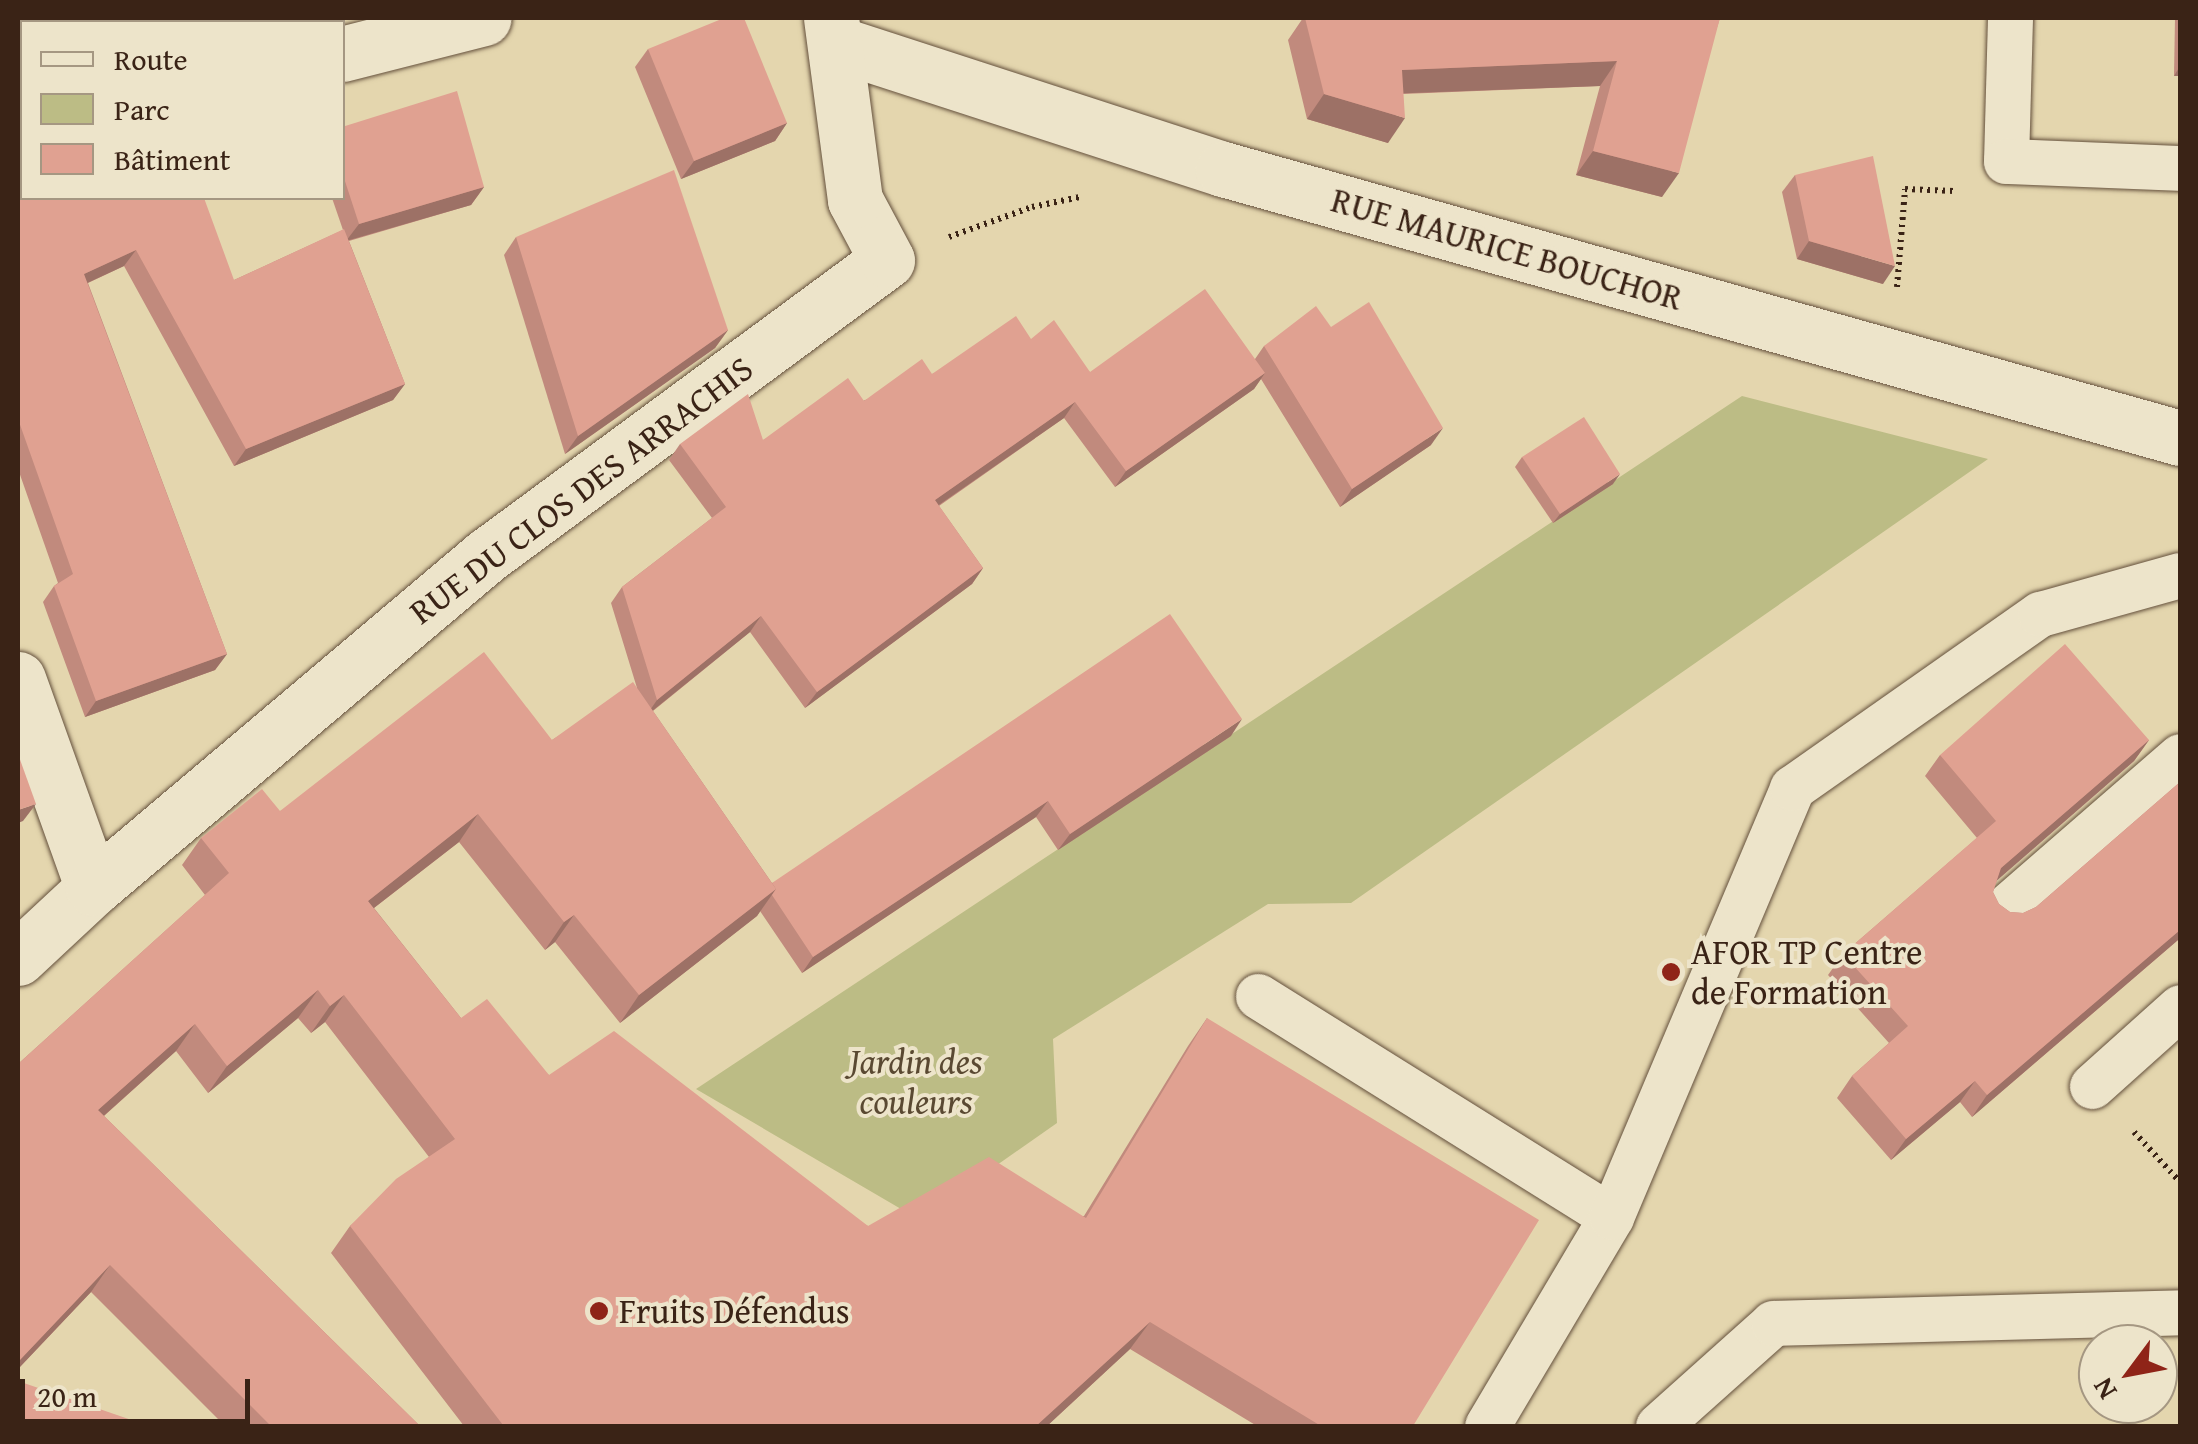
<!DOCTYPE html>
<meta charset="utf-8">
<style>
body{margin:0}
#map{position:relative;width:2198px;height:1444px;overflow:hidden;background:#e4d6ae;font-family:"Gentium Book Plus",serif}
div>[style]{position:absolute}
.green>*{inset:0;background:#bcbc85}
.path>*{height:6px;margin-top:-3px;transform-origin:0;background:repeating-linear-gradient(90deg,#3a2316 0 2.5px,transparent 0 7.5px)}
.roads{filter:drop-shadow(0 0 2px #64503c) drop-shadow(0 0 2px #64503c)}
.service>*{height:45px;margin:-22.5px;padding:0 22.5px;transform-origin:22.5px;border-radius:22.5px;background:#ede4ca}
.minor>*{height:55px;margin:-27.5px;padding:0 27.5px;transform-origin:27.5px;border-radius:27.5px;background:#ede4ca}
.wall>*{inset:0;background:#c18a7d}
.shaded-wall>*{inset:0;background:#9d7166}
.building>*{inset:0;background:#e0a191}
.dots>*{width:28px;height:28px;translate:-50% -50%;box-sizing:border-box;border:5px solid #ede4ca;border-radius:50%}
span{translate:-50% -50%;white-space:nowrap;text-align:center;line-height:1.15;-webkit-text-stroke:8px #ede4ca;paint-order:stroke}
.street-label{font-size:35px;color:#3a2316}
.poi-label{font-size:35px;color:#3a2316}
.left{translate:0 -50%;text-align:left}
.park-label{font-size:35px;color:#5a4932;font-style:italic}
.frame{position:absolute;inset:0;border:20px solid #3a2316;pointer-events:none}
.legend{position:absolute;left:20px;top:20px;width:325px;height:180px;box-sizing:border-box;background:#ede4ca;border:2px solid #a59782;margin:0;padding:12px 18px;list-style:none;font-size:30px;color:#3a2316}
.legend li{display:flex;align-items:center;gap:20px;height:50px}
.legend b{width:50px;border:2px solid #a59782}
.north{position:absolute;left:2078px;top:1324px;width:100px;height:100px;box-sizing:border-box;background:#ede4ca;border:2px solid #a59782;border-radius:50%;rotate:238deg;font-size:28px;font-weight:700;line-height:40px;text-align:center;color:#3a2316}
.north::after{content:'';display:block;margin:auto;width:35px;height:45px;background:#8f2418;clip-path:polygon(50% 0,100% 100%,50% 72%,0 100%)}
.scale{position:absolute;left:20px;top:1379px;width:230px;height:45px;box-sizing:border-box;border:5px solid #3a2316;border-top:0;padding-left:12px;font-size:30px;line-height:35px;white-space:nowrap;color:#3a2316;-webkit-text-stroke:8px #ede4ca;paint-order:stroke}
</style>
<div id="map">
<div class="green">
<div style="clip-path:polygon(1742px 396px,1988px 459px,1351px 903px,1268px 904px,1053px 1039px,1057px 1123px,970px 1184px,913px 1216px,696px 1089px)"></div>
</div>
<div class="path">
<div style="left:949px;top:237px;width:88px;rotate:-19.9deg"></div>
<div style="left:1032px;top:207px;width:49px;rotate:-11.8deg"></div>
<div style="left:1897px;top:287px;width:98px;rotate:-85.3deg"></div>
<div style="left:1905px;top:189px;width:49px;rotate:2.3deg"></div>
<div style="left:2134px;top:1132px;width:68px;rotate:47.4deg"></div>
</div>
<div class="roads">
<div class="service">
<div style="left:2010px;top:18px;width:143px;rotate:91.6deg"></div>
<div style="left:2006px;top:161px;width:174px;rotate:2.3deg"></div>
<div style="left:2004px;top:909px;width:233px;rotate:-41deg"></div>
<div style="left:1258px;top:996px;width:416px;rotate:32deg"></div>
<div style="left:2092px;top:1086px;width:118px;rotate:-41.9deg"></div>
<div style="left:1487px;top:1426px;width:243px;rotate:-59.3deg"></div>
<div style="left:1611px;top:1217px;width:466px;rotate:-67.1deg"></div>
<div style="left:1792px;top:788px;width:303px;rotate:-35.1deg"></div>
<div style="left:2040px;top:614px;width:145px;rotate:-15.6deg"></div>
<div style="left:1658px;top:1426px;width:154px;rotate:-41.8deg"></div>
<div style="left:1773px;top:1323px;width:407px;rotate:-1.5deg"></div>
</div>
<div class="minor">
<div style="left:838px;top:44px;width:405px;rotate:18deg"></div>
<div style="left:1223px;top:169px;width:994px;rotate:15.7deg"></div>
<div style="left:342px;top:54px;width:146px;rotate:-14.2deg"></div>
<div style="left:18px;top:139px;width:4px;rotate:-14deg"></div>
<div style="left:18px;top:679px;width:222px;rotate:70.3deg"></div>
<div style="left:18px;top:958px;width:103px;rotate:-43deg"></div>
<div style="left:93px;top:888px;width:514px;rotate:-40.19deg"></div>
<div style="left:486px;top:556px;width:498px;rotate:-36.4deg"></div>
<div style="left:887px;top:260px;width:68px;rotate:-118.1deg"></div>
<div style="left:855px;top:200px;width:184px;rotate:-97.5deg"></div>
</div>
</div>
<div class="wall">
<div style="clip-path:polygon(1303px 18px,1720px 18px,1662px 197px,1576px 175px,1600px 86px,1403px 94px,1388px 143px,1307px 119px,1288px 40px)"></div>
<div style="clip-path:polygon(2175px 18px,2180px 18px,2180px 76px,2174px 76px)"></div>
<div style="clip-path:polygon(648px 49px,787px 123px,775px 141px,681px 179px,635px 67px)"></div>
<div style="clip-path:polygon(342px 127px,484px 187px,471px 205px,349px 241px,405px 384px,393px 400px,234px 466px,124px 266px,88px 283px,227px 654px,215px 670px,85px 717px,43px 602px,54px 586px,58px 583px,18px 469px,18px 192px,234px 280px,343px 230px,332px 198px,342px 198px)"></div>
<div style="clip-path:polygon(1795px 175px,1883px 284px,1797px 259px,1782px 192px)"></div>
<div style="clip-path:polygon(516px 237px,728px 330px,715px 348px,565px 454px,504px 255px)"></div>
<div style="clip-path:polygon(1331px 327px,1431px 445px,1340px 507px,1261px 379px,1254px 389px,1115px 487px,1064px 418px,939px 506px,983px 568px,972px 584px,805px 708px,750px 632px,653px 711px,772px 883px,1231px 736px,1058px 850px,1036px 817px,802px 973px,760px 911px,757px 916px,620px 1023px,555px 942px,545px 950px,459px 842px,374px 908px,461px 1018px,549px 1075px,868px 1226px,1084px 1216px,1188px 1046px,1207px 1018px,1413px 1426px,1257px 1426px,1130px 1349px,1047px 1426px,464px 1426px,331px 1253px,350px 1226px,429px 1157px,325px 1022px,311px 1033px,298px 1018px,208px 1093px,176px 1051px,104px 1116px,420px 1426px,225px 1426px,91px 1292px,18px 1369px,18px 1064px,205px 895px,182px 865px,201px 838px,280px 811px,552px 740px,637px 688px,611px 603px,622px 587px,712px 518px,669px 460px,680px 444px,763px 440px,932px 374px,1031px 339px,1090px 372px,1255px 359px,1264px 346px)"></div>
<div style="clip-path:polygon(1522px 457px,1613px 484px,1553px 523px,1515px 467px)"></div>
<div style="clip-path:polygon(2149px 740px,2134px 761px,1997px 880px,1993px 892px,1999px 904px,2010px 912px,2023px 913px,2036px 907px,2180px 782px,2180px 943px,2178px 940px,1972px 1117px,1960px 1102px,1891px 1160px,1837px 1098px,1852px 1076px,1889px 1043px,1828px 975px,1843px 954px,1977px 838px,1925px 776px,1940px 755px)"></div>
</div>
<div class="shaded-wall">
<div style="clip-path:polygon(18px 18px,36px 18px,18px 22px)"></div>
<div style="clip-path:polygon(1617px 61px,1600px 86px,1385px 94px,1402px 70px)"></div>
<div style="clip-path:polygon(2180px 66px,2180px 76px,2174px 76px)"></div>
<div style="clip-path:polygon(1324px 94px,1405px 118px,1388px 143px,1307px 119px)"></div>
<div style="clip-path:polygon(787px 123px,775px 141px,681px 179px,694px 161px)"></div>
<div style="clip-path:polygon(1593px 151px,1679px 173px,1662px 197px,1576px 175px)"></div>
<div style="clip-path:polygon(484px 187px,471px 205px,346px 241px,359px 224px)"></div>
<div style="clip-path:polygon(1809px 241px,1895px 266px,1883px 284px,1797px 259px)"></div>
<div style="clip-path:polygon(136px 250px,124px 266px,72px 290px,84px 274px)"></div>
<div style="clip-path:polygon(728px 330px,715px 348px,565px 454px,578px 436px)"></div>
<div style="clip-path:polygon(1265px 373px,1254px 389px,1115px 487px,1126px 471px)"></div>
<div style="clip-path:polygon(405px 384px,393px 400px,234px 466px,246px 449px)"></div>
<div style="clip-path:polygon(1075px 402px,1064px 418px,923px 516px,935px 500px)"></div>
<div style="clip-path:polygon(1443px 428px,1431px 445px,1340px 507px,1352px 489px)"></div>
<div style="clip-path:polygon(1620px 474px,1613px 484px,1553px 523px,1560px 514px)"></div>
<div style="clip-path:polygon(983px 568px,972px 584px,805px 708px,817px 692px)"></div>
<div style="clip-path:polygon(761px 616px,750px 632px,646px 716px,657px 700px)"></div>
<div style="clip-path:polygon(227px 654px,215px 670px,85px 717px,96px 701px)"></div>
<div style="clip-path:polygon(1242px 719px,1231px 736px,1058px 850px,1070px 834px)"></div>
<div style="clip-path:polygon(2149px 740px,2134px 761px,1986px 890px,2001px 868px)"></div>
<div style="clip-path:polygon(1048px 801px,1036px 817px,802px 973px,813px 957px)"></div>
<div style="clip-path:polygon(36px 804px,23px 821px,18px 823px,18px 810px)"></div>
<div style="clip-path:polygon(478px 814px,459px 842px,348px 928px,368px 901px)"></div>
<div style="clip-path:polygon(776px 889px,757px 916px,620px 1023px,639px 995px)"></div>
<div style="clip-path:polygon(574px 915px,555px 942px,545px 950px,564px 922px)"></div>
<div style="clip-path:polygon(2180px 930px,2180px 937px,2178px 940px,1972px 1117px,1987px 1095px)"></div>
<div style="clip-path:polygon(318px 990px,298px 1018px,208px 1093px,227px 1066px)"></div>
<div style="clip-path:polygon(344px 995px,325px 1022px,311px 1033px,330px 1006px)"></div>
<div style="clip-path:polygon(195px 1024px,176px 1051px,79px 1138px,98px 1110px)"></div>
<div style="clip-path:polygon(1975px 1081px,1960px 1102px,1891px 1160px,1906px 1139px)"></div>
<div style="clip-path:polygon(110px 1265px,91px 1292px,18px 1369px,18px 1362px)"></div>
<div style="clip-path:polygon(1150px 1322px,1130px 1349px,1047px 1426px,1036px 1426px)"></div>
</div>
<div class="building">
<div style="clip-path:polygon(724px 18px,744px 18px,787px 123px,694px 161px,648px 49px)"></div>
<div style="clip-path:polygon(1305px 18px,1720px 18px,1679px 173px,1593px 151px,1617px 61px,1402px 70px,1405px 118px,1324px 94px)"></div>
<div style="clip-path:polygon(457px 91px,484px 187px,359px 224px,342px 172px,342px 127px)"></div>
<div style="clip-path:polygon(1873px 156px,1895px 266px,1809px 241px,1795px 175px)"></div>
<div style="clip-path:polygon(674px 170px,728px 330px,578px 436px,516px 237px)"></div>
<div style="clip-path:polygon(22px 190px,22px 198px,204px 198px,234px 280px,344px 229px,405px 384px,246px 449px,136px 250px,84px 274px,227px 654px,96px 701px,54px 586px,73px 574px,18px 419px,18px 192px)"></div>
<div style="clip-path:polygon(1205px 289px,1265px 373px,1126px 471px,1075px 402px,935px 500px,983px 568px,817px 692px,761px 616px,657px 700px,622px 587px,726px 507px,680px 444px,748px 394px,763px 440px,848px 378px,864px 401px,922px 359px,932px 374px,1016px 316px,1031px 339px,1054px 320px,1090px 372px)"></div>
<div style="clip-path:polygon(1369px 302px,1443px 428px,1352px 489px,1264px 346px,1316px 306px,1331px 327px)"></div>
<div style="clip-path:polygon(1584px 417px,1620px 474px,1560px 514px,1522px 457px)"></div>
<div style="clip-path:polygon(1170px 614px,1242px 719px,1070px 834px,1048px 801px,813px 957px,772px 895px,776px 889px,772px 883px)"></div>
<div style="clip-path:polygon(2065px 644px,2149px 740px,2001px 868px,1993px 892px,1999px 904px,2010px 912px,2023px 913px,2036px 907px,2180px 782px,2180px 930px,1987px 1095px,1975px 1081px,1906px 1139px,1852px 1076px,1908px 1026px,1843px 954px,1996px 821px,1940px 755px)"></div>
<div style="clip-path:polygon(484px 652px,552px 740px,633px 682px,776px 889px,639px 995px,574px 915px,564px 922px,478px 814px,368px 901px,461px 1018px,487px 999px,549px 1075px,614px 1031px,868px 1226px,989px 1157px,1086px 1218px,1207px 1018px,1539px 1220px,1413px 1426px,1321px 1426px,1150px 1322px,1036px 1426px,502px 1426px,503px 1425px,350px 1226px,396px 1179px,455px 1139px,344px 995px,330px 1006px,318px 990px,227px 1066px,195px 1024px,98px 1110px,420px 1426px,271px 1426px,110px 1265px,18px 1362px,18px 1064px,229px 873px,201px 838px,262px 789px,280px 811px)"></div>
<div style="clip-path:polygon(18px 754px,36px 804px,18px 810px)"></div>
<div style="clip-path:polygon(18px 1381px,149px 1426px,18px 1426px)"></div>
</div>
<div class="dots">
<div style="left:1671px;top:972px;background:#8f2418"></div>
<div style="left:599px;top:1311px;background:#8f2418"></div>
</div>
<div class="street-label">
<span style="left:1507px;top:249px;rotate:16deg">RUE MAURICE BOUCHOR</span>
<span style="left:581px;top:490px;rotate:-37deg">RUE DU CLOS DES ARRACHIS</span>
</div>
<div class="poi-label">
<span class="left" style="left:1691px;top:972px">AFOR TP Centre<br>de Formation</span>
<span class="left" style="left:619px;top:1311px">Fruits Défendus</span>
</div>
<div class="park-label">
<span style="left:916px;top:1081px">Jardin des<br>couleurs</span>
</div>
<div class="frame"></div>
<ul class="legend">
<li><b style="height:12px;background:#ede4ca"></b>Route</li>
<li><b style="height:28px;background:#bcbc85"></b>Parc</li>
<li><b style="height:28px;background:#e0a191"></b>Bâtiment</li>
</ul>
<div class="north">N</div>
<div class="scale">20 m</div>
</div>
